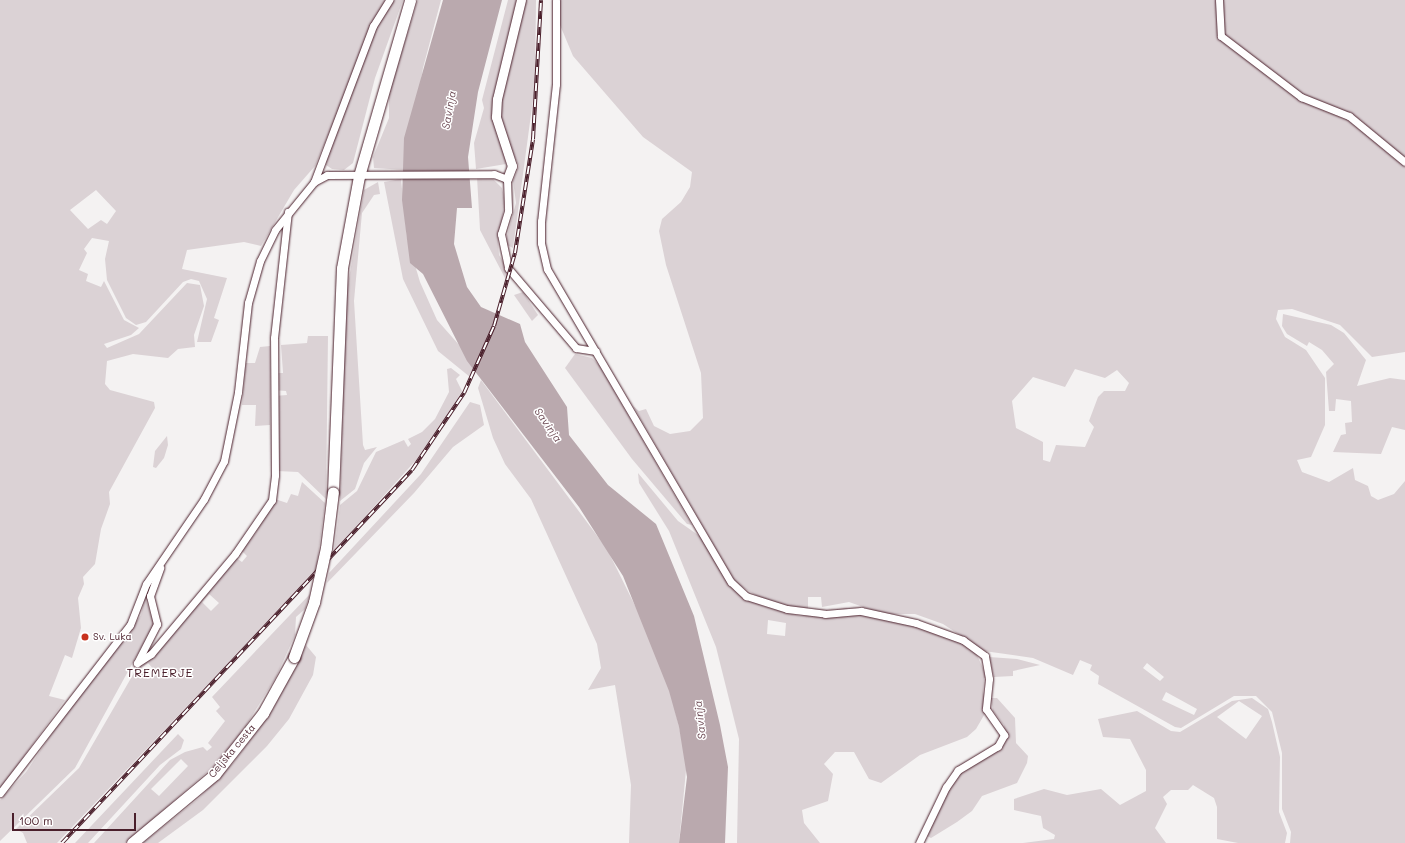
<!DOCTYPE html>
<style>
body{margin:0}
#map{position:relative;width:1405px;height:843px;overflow:hidden;background:#f4f2f2;font-family:Mali,sans-serif}
div>[style]{position:absolute}
.green>*{inset:0;background:#dbd2d5}
.water>*{inset:0;background:#baa9ae}
.roads{filter:drop-shadow(0 0 1px #4a1f2b) drop-shadow(0 0 1px #4a1f2b)}
.minor>*{height:7px;margin:-3.5px;padding:0 3.5px;transform-origin:3.5px;border-radius:3.5px;background:#fff}
.tertiary>*{height:9px;margin:-4.5px;padding:0 4.5px;transform-origin:4.5px;border-radius:4.5px;background:#fff}
.primary>*{height:11px;margin:-5.5px;padding:0 5.5px;transform-origin:5.5px;border-radius:5.5px;background:#fff}
.rail>*{height:4px;margin-top:-2px;transform-origin:0;background:repeating-linear-gradient(90deg,#fff 0 8px,#4a1f2b 0 16px);box-sizing:border-box;border-block:1px solid #4a1f2b}
.bridges{filter:drop-shadow(0 0 1px #4a1f2b) drop-shadow(0 0 1px #4a1f2b)}
.primary-bridge>*{height:11px;margin:-5.5px;padding:0 5.5px;transform-origin:5.5px;border-radius:5.5px;background:#fff}
.dots>*{width:11px;height:11px;translate:-50% -50%;box-sizing:border-box;border:2px solid #fff;border-radius:50%}
span{translate:-50% -50%;white-space:nowrap;text-align:center;line-height:1.15;-webkit-text-stroke:3px #fff;paint-order:stroke}
.poi-label{font-size:10px;color:#4a1f2b}
.left{translate:0 -50%;text-align:left}
.street-label{font-size:10px;color:#4a1f2b}
.water-label{font-size:11px;color:#714f59;font-style:italic}
.quarter-label{font-size:12px;color:#4a1f2b;letter-spacing:1px}
.scale{position:absolute;left:12px;top:813px;width:124px;height:18px;box-sizing:border-box;border:2px solid #4a1f2b;border-top:0;padding-left:5px;font-size:12px;line-height:14px;white-space:nowrap;color:#4a1f2b;-webkit-text-stroke:3px #fff;paint-order:stroke}
</style>
<div id="map">
<div class="green">
<div style="clip-path:polygon(evenodd,0 0,385px 0,315px 166px,294px 190px,261px 246px,244px 242px,187px 250px,182px 269px,227px 278px,214px 318px,219px 320px,211px 342px,197px 342px,207px 299px,199px 281px,191px 279px,183px 282px,146px 322px,136px 325px,126px 318px,107px 280px,105px 259px,109px 241px,92px 238px,84px 249px,87px 253px,79px 270px,88px 274px,86px 281px,101px 287px,104px 281px,124px 320px,139px 328px,131px 335px,104px 344px,107px 348px,139px 334px,187px 283px,200px 285px,204px 306px,194px 335px,195px 347px,178px 349px,168px 358px,133px 354px,107px 361px,105px 384px,110px 390px,154px 402px,155px 408px,109px 492px,110px 504px,101px 529px,95px 564px,83px 577px,84px 584px,78px 598px,81px 628px,72px 658px,65px 655px,49px 696px,65px 700px,0 789px,0 0,96px 190px,116px 211px,107px 224px,101px 220px,88px 229px,70px 210px,96px 190px)"></div>
<div style="clip-path:polygon(394px 0,403px 0,375px 78px,353px 163px,344px 170px,332px 169px,326px 165px,327px 153px,336px 136px,375px 27px)"></div>
<div style="clip-path:polygon(418px 0,441px 0,423px 68px,406px 170px,374px 168px,373px 157px,389px 118px,389px 93px)"></div>
<div style="clip-path:polygon(508px 0,519px 0,494px 96px,506px 164px,476px 169px,474px 143px,484px 108px,482px 100px)"></div>
<div style="clip-path:polygon(524px 0,536px 0,535px 85px,513px 248px,507px 245px,507px 236px,516px 203px,513px 181px,519px 166px,500px 126px,499px 96px)"></div>
<div style="clip-path:polygon(evenodd,559px 0,1218px 0,1223px 29px,1221px 0,1405px 0,1405px 352px,1372px 357px,1340px 325px,1292px 309px,1278px 310px,1276px 319px,1285px 337px,1306px 350px,1325px 378px,1325px 425px,1311px 457px,1297px 460px,1302px 472px,1329px 482px,1353px 468px,1355px 480px,1368px 486px,1371px 496px,1378px 500px,1394px 494px,1405px 481px,1405px 843px,1290px 843px,1291px 832px,1282px 809px,1282px 753px,1272px 712px,1256px 696px,1234px 696px,1181px 728px,1175px 727px,1098px 684px,1099px 676px,1090px 670px,1092px 665px,1080px 660px,1073px 675px,1033px 658px,984px 651px,943px 624px,915px 614px,883px 614px,849px 602px,822px 607px,821px 597px,808px 597px,808px 609px,793px 608px,757px 596px,736px 583px,633px 406px,639px 411px,646px 409px,654px 426px,670px 434px,690px 431px,703px 418px,701px 373px,666px 265px,659px 231px,662px 219px,681px 202px,690px 187px,692px 172px,643px 137px,573px 56px,560px 25px,559px 0,1075px 369px,1105px 378px,1117px 370px,1129px 383px,1125px 391px,1104px 391px,1098px 397px,1089px 421px,1094px 427px,1085px 447px,1056px 445px,1050px 462px,1043px 460px,1043px 442px,1016px 428px,1012px 401px,1033px 377px,1065px 387px,1075px 369px,559px 0,1147px 663px,1164px 677px,1160px 681px,1143px 668px,1147px 663px,559px 0,1166px 692px,1197px 709px,1194px 715px,1162px 700px,1166px 692px)"></div>
<div style="clip-path:polygon(477px 177px,491px 177px,502px 188px,505px 202px,498px 242px,499px 255px,508px 270px,506px 280px,480px 230px)"></div>
<div style="clip-path:polygon(401px 179px,407px 238px,420px 282px,437px 320px,476px 364px,470px 377px,438px 351px,403px 279px,384px 182px)"></div>
<div style="clip-path:polygon(378px 182px,380px 194px,374px 195px,362px 213px,354px 301px,363px 445px,365px 450px,377px 447px,364px 463px,355px 489px,340px 501px,346px 296px,364px 190px)"></div>
<div style="clip-path:polygon(523px 292px,538px 315px,532px 321px,514px 295px)"></div>
<div style="clip-path:polygon(1283px 314px,1331px 325px,1344px 333px,1366px 360px,1357px 386px,1390px 378px,1405px 380px,1405px 430px,1392px 427px,1381px 454px,1333px 452px,1341px 435px,1346px 434px,1345px 423px,1352px 422px,1351px 401px,1336px 399px,1335px 411px,1329px 411px,1326px 372px,1334px 364px,1322px 350px,1309px 342px,1307px 346px,1287px 334px,1282px 326px)"></div>
<div style="clip-path:polygon(308px 336px,328px 336px,326px 499px,298px 472px,277px 471px,274px 396px,287px 395px,286px 391px,274px 390px,274px 373px,283px 373px,281px 345px,307px 343px)"></div>
<div style="clip-path:polygon(270px 346px,270px 425px,255px 426px,256px 405px,242px 405px,246px 363px,255px 363px,260px 347px)"></div>
<div style="clip-path:polygon(575px 354px,592px 358px,599px 365px,692px 525px,687px 524px,632px 459px,565px 368px)"></div>
<div style="clip-path:polygon(451px 368px,460px 375px,456px 379px,462px 391px,447px 416px,417px 459px,334px 551px,340px 505px,357px 491px,376px 452px,404px 440px,408px 447px,411px 444px,408px 439px,422px 432px,435px 419px,449px 392px,447px 369px)"></div>
<div style="clip-path:polygon(481px 380px,607px 549px,653px 642px,667px 677px,687px 760px,679px 843px,629px 843px,631px 785px,615px 685px,588px 690px,601px 668px,597px 644px,531px 499px,505px 464px,493px 438px,478px 388px)"></div>
<div style="clip-path:polygon(470px 402px,480px 405px,484px 425px,453px 447px,414px 493px,327px 583px,329px 573px,421px 474px)"></div>
<div style="clip-path:polygon(167px 436px,168px 445px,164px 458px,156px 468px,153px 467px,155px 451px)"></div>
<div style="clip-path:polygon(evenodd,638px 473px,678px 521px,701px 537px,745px 597px,763px 606px,800px 616px,846px 608px,856px 610px,953px 637px,975px 651px,987px 677px,984px 678px,983px 692px,987px 710px,976px 729px,967px 737px,920px 755px,881px 783px,869px 779px,854px 752px,835px 752px,824px 764px,833px 774px,828px 801px,802px 810px,804px 823px,820px 843px,737px 843px,739px 739px,716px 647px,669px 531px,639px 483px,638px 473px,768px 620px,786px 623px,785px 636px,767px 634px,768px 620px)"></div>
<div style="clip-path:polygon(evenodd,302px 482px,325px 503px,316px 571px,57px 843px,27px 843px,23px 833px,16px 829px,79px 768px,138px 666px,235px 557px,242px 562px,247px 556px,241px 550px,255px 534px,275px 499px,287px 503px,291px 494px,298px 496px,302px 482px,209px 594px,219px 603px,211px 611px,202px 602px,209px 594px,302px 482px,148px 663px,156px 672px,148px 679px,139px 670px,148px 663px)"></div>
<div style="clip-path:polygon(evenodd,310px 594px,305px 609px,296px 617px,295px 635px,276px 677px,242px 732px,214px 766px,125px 843px,94px 843px,170px 760px,185px 752px,203px 747px,207px 751px,212px 747px,208px 743px,225px 721px,216px 711px,220px 707px,212px 697px,310px 594px,181px 759px,188px 766px,159px 796px,151px 789px,181px 759px)"></div>
<div style="clip-path:polygon(145px 597px,154px 624px,75px 768px,0 841px,0 800px,26px 772px,67px 711px,124px 640px,141px 615px)"></div>
<div style="clip-path:polygon(306px 645px,316px 657px,313px 675px,289px 719px,267px 746px,203px 810px,158px 843px,143px 843px,199px 798px,234px 762px,273px 709px)"></div>
<div style="clip-path:polygon(989px 657px,1017px 659px,1040px 665px,1013px 671px,1013px 676px,994px 677px)"></div>
<div style="clip-path:polygon(991px 698px,997px 698px,1015px 718px,1016px 743px,1028px 756px,1027px 763px,1017px 783px,982px 796px,972px 811px,957px 822px,931px 838px,927px 836px,939px 800px,957px 776px,1005px 736px,1004px 725px,993px 711px)"></div>
<div style="clip-path:polygon(evenodd,1252px 698px,1268px 709px,1272px 722px,1280px 757px,1279px 812px,1287px 833px,1285px 843px,1238px 843px,1217px 839px,1217px 807px,1214px 798px,1193px 785px,1188px 790px,1171px 790px,1163px 797px,1167px 804px,1155px 828px,1166px 843px,1023px 843px,1054px 839px,1055px 835px,1043px 828px,1041px 816px,1014px 810px,1014px 799px,1044px 789px,1067px 795px,1101px 789px,1120px 805px,1146px 791px,1146px 770px,1130px 739px,1103px 737px,1098px 719px,1137px 711px,1171px 731px,1180px 732px,1232px 701px,1252px 698px,1239px 701px,1262px 716px,1246px 739px,1217px 717px,1239px 701px)"></div>
<div style="clip-path:polygon(178px 734px,184px 740px,181px 749px,160px 765px,88px 843px,75px 843px)"></div>
</div>
<div class="water">
<div style="clip-path:polygon(443px 0,502px 0,478px 92px,468px 157px,472px 208px,457px 208px,454px 244px,467px 287px,481px 307px,520px 324px,525px 342px,567px 407px,569px 435px,608px 485px,656px 524px,694px 616px,720px 725px,728px 767px,725px 843px,679px 843px,687px 777px,679px 727px,669px 691px,623px 576px,579px 507px,467px 361px,423px 274px,410px 263px,402px 200px,404px 138px)"></div>
</div>
<div class="roads">
<div class="minor">
<div style="left:556px;top:0;width:84px;rotate:90deg"></div>
<div style="left:556px;top:84px;width:138px;rotate:96.2deg"></div>
<div style="left:541px;top:221px;width:22px;rotate:90deg"></div>
<div style="left:541px;top:243px;width:27px;rotate:77deg"></div>
<div style="left:547px;top:269px;width:363px;rotate:59.6deg"></div>
<div style="left:731px;top:582px;width:21px;rotate:43deg"></div>
<div style="left:746px;top:596px;width:43px;rotate:17.6deg"></div>
<div style="left:787px;top:609px;width:38px;rotate:7deg"></div>
<div style="left:825px;top:614px;width:36px;rotate:-5deg"></div>
<div style="left:861px;top:611px;width:56px;rotate:12.3deg"></div>
<div style="left:916px;top:623px;width:50px;rotate:19.9deg"></div>
<div style="left:963px;top:640px;width:27px;rotate:36deg"></div>
<div style="left:985px;top:656px;width:23px;rotate:80deg"></div>
<div style="left:989px;top:679px;width:30px;rotate:96deg"></div>
<div style="left:986px;top:709px;width:32px;rotate:55deg"></div>
<div style="left:1004px;top:735px;width:13px;rotate:119deg"></div>
<div style="left:998px;top:746px;width:47px;rotate:149deg"></div>
<div style="left:958px;top:770px;width:21px;rotate:125deg"></div>
<div style="left:946px;top:787px;width:62px;rotate:115.7deg"></div>
<div style="left:1219px;top:0;width:36px;rotate:87deg"></div>
<div style="left:1221px;top:36px;width:101px;rotate:37.3deg"></div>
<div style="left:1301px;top:97px;width:52px;rotate:21.6deg"></div>
<div style="left:1349px;top:116px;width:72px;rotate:39.4deg"></div>
<div style="left:314px;top:182px;width:15px;rotate:-28deg"></div>
<div style="left:327px;top:175px;width:167px;rotate:-0.3deg"></div>
<div style="left:494px;top:174px;width:14px;rotate:21deg"></div>
<div style="left:507px;top:179px;width:32px;rotate:88deg"></div>
<div style="left:508px;top:211px;width:24px;rotate:107deg"></div>
<div style="left:501px;top:234px;width:35px;rotate:78deg"></div>
<div style="left:508px;top:268px;width:105px;rotate:49.6deg"></div>
<div style="left:576px;top:348px;width:20px;rotate:9deg"></div>
<div style="left:137px;top:663px;width:17px;rotate:-33deg"></div>
<div style="left:151px;top:654px;width:131px;rotate:-50deg"></div>
<div style="left:235px;top:554px;width:65px;rotate:-55.6deg"></div>
<div style="left:272px;top:500px;width:25px;rotate:-83deg"></div>
<div style="left:275px;top:475px;width:137px;rotate:-90.4deg"></div>
<div style="left:274px;top:338px;width:127px;rotate:-83.7deg"></div>
<div style="left:137px;top:663px;width:44px;rotate:-62.9deg"></div>
<div style="left:157px;top:624px;width:29px;rotate:-104deg"></div>
<div style="left:150px;top:596px;width:30px;rotate:-70deg"></div>
<div style="left:0;top:793px;width:212px;rotate:-52.3deg"></div>
<div style="left:130px;top:625px;width:44px;rotate:-68.7deg"></div>
<div style="left:146px;top:584px;width:103px;rotate:-55.7deg"></div>
<div style="left:204px;top:499px;width:43px;rotate:-62.2deg"></div>
<div style="left:224px;top:461px;width:70px;rotate:-78.5deg"></div>
<div style="left:238px;top:392px;width:90px;rotate:-83.6deg"></div>
<div style="left:248px;top:303px;width:44px;rotate:-74.1deg"></div>
<div style="left:260px;top:261px;width:34px;rotate:-64deg"></div>
<div style="left:275px;top:230px;width:62px;rotate:-50.9deg"></div>
<div style="left:314px;top:182px;width:167px;rotate:-69.3deg"></div>
<div style="left:373px;top:26px;width:31px;rotate:-58deg"></div>
</div>
<div class="tertiary">
<div style="left:507px;top:179px;width:14px;rotate:-69deg"></div>
<div style="left:512px;top:166px;width:52px;rotate:-108.1deg"></div>
<div style="left:496px;top:117px;width:18px;rotate:-87deg"></div>
<div style="left:497px;top:99px;width:102px;rotate:-76.4deg"></div>
</div>
<div class="primary">
<div style="left:333px;top:492px;width:224px;rotate:-87.7deg"></div>
<div style="left:342px;top:268px;width:94px;rotate:-79.5deg"></div>
<div style="left:359px;top:176px;width:183px;rotate:-73.8deg"></div>
<div style="left:132px;top:843px;width:108px;rotate:-39.7deg"></div>
<div style="left:215px;top:774px;width:78px;rotate:-51.8deg"></div>
<div style="left:263px;top:713px;width:64px;rotate:-61deg"></div>
</div>
</div>
<div class="rail">
<div style="left:62px;top:843px;width:511px;rotate:-46.82deg"></div>
<div style="left:412px;top:470px;width:93px;rotate:-56deg"></div>
<div style="left:464px;top:393px;width:73px;rotate:-65.9deg"></div>
<div style="left:494px;top:326px;width:76px;rotate:-74deg"></div>
<div style="left:515px;top:253px;width:115px;rotate:-81deg"></div>
<div style="left:533px;top:139px;width:139px;rotate:-86.7deg"></div>
</div>
<div class="bridges">
<div class="primary-bridge">
<div style="left:294px;top:657px;width:59px;rotate:-70deg"></div>
<div style="left:314px;top:602px;width:55px;rotate:-77.5deg"></div>
<div style="left:326px;top:548px;width:56px;rotate:-82.9deg"></div>
</div>
</div>
<div class="dots">
<div style="left:85px;top:637px;background:#c8321e"></div>
</div>
<div class="poi-label">
<span class="left" style="left:93px;top:637px">Sv. Luka</span>
</div>
<div class="street-label">
<span style="left:232px;top:751px;rotate:-50deg">Celjska cesta</span>
</div>
<div class="water-label">
<span style="left:449px;top:110px;rotate:-80deg">Savinja</span>
<span style="left:548px;top:425px;rotate:55deg">Savinja</span>
<span style="left:700px;top:720px;rotate:-96deg">Savinja</span>
</div>
<div class="quarter-label">
<span style="left:160px;top:673px">TREMERJE</span>
</div>
<div class="scale">100 m</div>
</div>
